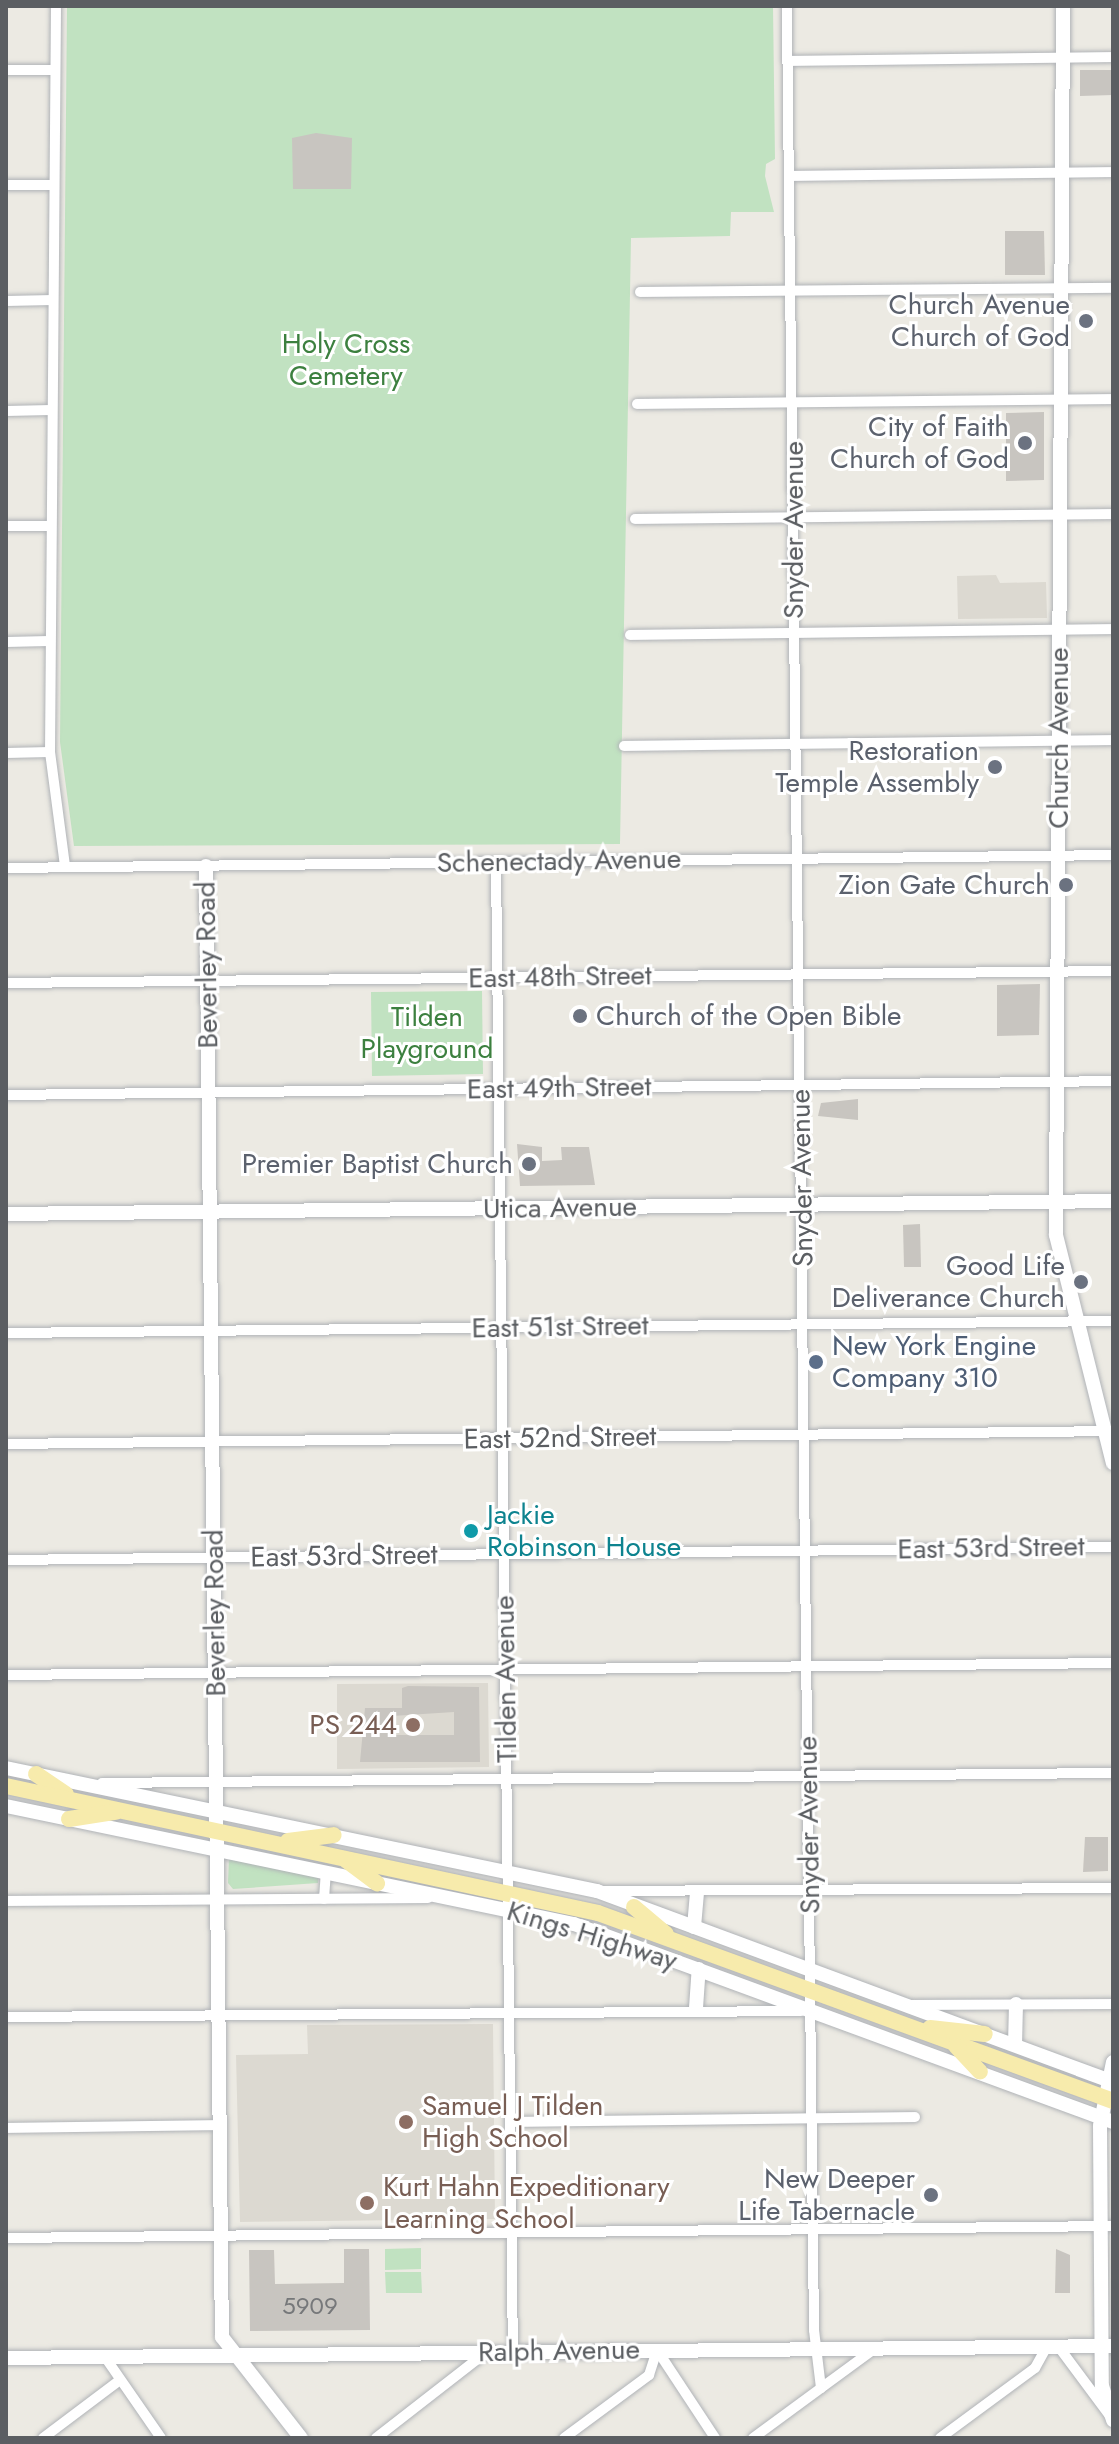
<!DOCTYPE html>
<style>
body{margin:0}
#map{position:relative;width:1119px;height:2444px;overflow:hidden;background:#eceae3;font-family:Jost,sans-serif}
div>[style]{position:absolute}
.education>*{inset:0;background:#dcd9d1}
.green>*{inset:0;background:#c1e2c1}
.building>*{inset:0;background:#c8c5c0}
.roads{filter:drop-shadow(0 0 2px #b0b3b7) drop-shadow(0 0 2px #b0b3b7)}
.street>*{height:10px;margin:-5px;padding:0 5px;transform-origin:5px;border-radius:5px;background:#fff}
.secondary>*{height:14px;margin:-7px;padding:0 7px;transform-origin:7px;border-radius:7px;background:#fff}
.primary>*{height:16px;margin:-8px;padding:0 8px;transform-origin:8px;border-radius:8px;background:#f7ebac}
.dots>*{width:22px;height:22px;translate:-50% -50%;box-sizing:border-box;border:4px solid #fff;border-radius:50%}
span{translate:-50% -50%;white-space:nowrap;text-align:center;line-height:1.15;-webkit-text-stroke:6px #fff;paint-order:stroke}
.number-label{font-size:24px;color:#76787a}
.number-label span{-webkit-text-stroke-width:0}
.worship-label{font-size:28px;color:#5b616d}
.right{translate:-100% -50%;text-align:right}
.left{translate:0 -50%;text-align:left}
.park-label{font-size:28px;color:#3c803f}
.street-label{font-size:28px;color:#5b5e62}
.service-label{font-size:28px;color:#4e5e75}
.culture-label{font-size:28px;color:#0d838f}
.education-label{font-size:28px;color:#785e54}
.frame{position:absolute;inset:0;border:8px solid #5b5e62;pointer-events:none}
</style>
<div id="map">
<div class="education">
<div style="clip-path:polygon(996px 575px,1000px 583px,1046px 582px,1047px 618px,958px 619px,957px 576px)"></div>
<div style="clip-path:polygon(488px 1683px,489px 1767px,337px 1769px,337px 1684px)"></div>
<div style="clip-path:polygon(493px 2024px,495px 2219px,240px 2222px,236px 2055px,308px 2054px,307px 2025px)"></div>
</div>
<div class="green">
<div style="clip-path:polygon(67px 6px,773px 6px,775px 159px,766px 164px,765px 176px,774px 212px,731px 212px,730px 236px,631px 238px,620px 844px,74px 846px,60px 742px)"></div>
<div style="clip-path:polygon(482px 991px,483px 1074px,372px 1076px,371px 992px)"></div>
<div style="clip-path:polygon(229px 1857px,318px 1877px,318px 1883px,233px 1889px,228px 1883px)"></div>
<div style="clip-path:polygon(421px 2248px,421px 2269px,385px 2270px,385px 2249px)"></div>
<div style="clip-path:polygon(385px 2272px,421px 2272px,422px 2293px,386px 2293px)"></div>
</div>
<div class="building">
<div style="clip-path:polygon(1080px 70px,1113px 70px,1113px 95px,1080px 96px)"></div>
<div style="clip-path:polygon(316px 133px,352px 138px,351px 189px,293px 189px,292px 138px)"></div>
<div style="clip-path:polygon(1005px 231px,1044px 231px,1045px 275px,1005px 275px)"></div>
<div style="clip-path:polygon(1044px 412px,1044px 480px,1006px 481px,1006px 413px)"></div>
<div style="clip-path:polygon(1040px 984px,1039px 1035px,997px 1036px,997px 985px)"></div>
<div style="clip-path:polygon(858px 1099px,858px 1120px,818px 1116px,821px 1103px)"></div>
<div style="clip-path:polygon(517px 1144px,542px 1147px,542px 1161px,562px 1160px,561px 1147px,589px 1147px,595px 1185px,520px 1186px)"></div>
<div style="clip-path:polygon(920px 1224px,921px 1267px,904px 1267px,903px 1225px)"></div>
<div style="clip-path:polygon(evenodd,479px 1687px,480px 1762px,360px 1762px,365px 1708px,402px 1708px,402px 1688px,408px 1686px,479px 1687px,454px 1712px,454px 1735px,392px 1735px,392px 1716px,454px 1712px)"></div>
<div style="clip-path:polygon(1085px 1837px,1108px 1837px,1108px 1871px,1083px 1872px)"></div>
<div style="clip-path:polygon(344px 2249px,369px 2249px,370px 2330px,250px 2331px,249px 2250px,274px 2250px,275px 2284px,344px 2283px)"></div>
<div style="clip-path:polygon(1056px 2249px,1070px 2255px,1070px 2293px,1055px 2293px)"></div>
</div>
<div class="roads">
<div class="street">
<div style="left:56px;top:6px;width:746px;rotate:90.46deg"></div>
<div style="left:50px;top:752px;width:115px;rotate:82.5deg"></div>
<div style="left:788px;top:61px;width:325px;rotate:-0.7deg"></div>
<div style="left:6px;top:70px;width:49px"></div>
<div style="left:791px;top:176px;width:322px;rotate:-0.7deg"></div>
<div style="left:6px;top:185px;width:48px"></div>
<div style="left:640px;top:292px;width:473px;rotate:-0.5deg"></div>
<div style="left:6px;top:301px;width:47px;rotate:-1.2deg"></div>
<div style="left:637px;top:404px;width:476px;rotate:-0.6deg"></div>
<div style="left:6px;top:411px;width:45px;rotate:-1.3deg"></div>
<div style="left:635px;top:519px;width:478px;rotate:-0.6deg"></div>
<div style="left:6px;top:526px;width:44px"></div>
<div style="left:630px;top:635px;width:483px;rotate:-0.7deg"></div>
<div style="left:6px;top:642px;width:43px;rotate:-1.3deg"></div>
<div style="left:624px;top:746px;width:489px;rotate:-0.7deg"></div>
<div style="left:6px;top:753px;width:44px;rotate:-1.3deg"></div>
<div style="left:496px;top:862px;width:1490px;rotate:89.35deg"></div>
<div style="left:6px;top:868px;width:1107px;rotate:-0.67deg"></div>
<div style="left:6px;top:983px;width:1107px;rotate:-0.62deg"></div>
<div style="left:6px;top:1095px;width:1107px;rotate:-0.72deg"></div>
<div style="left:6px;top:1333px;width:1107px;rotate:-0.62deg"></div>
<div style="left:6px;top:1444px;width:1107px;rotate:-0.67deg"></div>
<div style="left:6px;top:1560px;width:1107px;rotate:-0.67deg"></div>
<div style="left:6px;top:1675px;width:1107px;rotate:-0.62deg"></div>
<div style="left:102px;top:1783px;width:1011px;rotate:-0.57deg"></div>
<div style="left:603px;top:1891px;width:510px;rotate:-0.34deg"></div>
<div style="left:324px;top:1899px;width:27px;rotate:-86deg"></div>
<div style="left:6px;top:1901px;width:422px;rotate:-0.4deg"></div>
<div style="left:911px;top:2005px;width:202px;rotate:-0.3deg"></div>
<div style="left:6px;top:2017px;width:795px;rotate:-0.43deg"></div>
<div style="left:512px;top:2122px;width:403px;rotate:-0.7deg"></div>
<div style="left:6px;top:2128px;width:214px;rotate:-0.8deg"></div>
<div style="left:6px;top:2238px;width:1107px;rotate:-0.62deg"></div>
<div style="left:1058px;top:2346px;width:87px;rotate:53.4deg"></div>
<div style="left:657px;top:2350px;width:105px;rotate:56.6deg"></div>
<div style="left:105px;top:2357px;width:98px;rotate:55.3deg"></div>
<div style="left:821px;top:2388px;width:66px;rotate:-36.3deg"></div>
<div style="left:43px;top:2438px;width:96px;rotate:-37deg"></div>
<div style="left:376px;top:2438px;width:138px;rotate:-37.9deg"></div>
<div style="left:564px;top:2438px;width:106px;rotate:-36.5deg"></div>
<div style="left:649px;top:2375px;width:26px;rotate:-72deg"></div>
<div style="left:753px;top:2438px;width:84px;rotate:-36.3deg"></div>
<div style="left:821px;top:2388px;width:58px;rotate:-96.9deg"></div>
<div style="left:814px;top:2330px;width:2324px;rotate:-90.67deg"></div>
<div style="left:940px;top:2438px;width:118px;rotate:-36.4deg"></div>
<div style="left:1035px;top:2368px;width:25px;rotate:-61deg"></div>
</div>
<div class="secondary">
<div style="left:1063px;top:6px;width:1229px;rotate:90.33deg"></div>
<div style="left:1056px;top:1235px;width:235px;rotate:76deg"></div>
<div style="left:206px;top:866px;width:1471px;rotate:89.38deg"></div>
<div style="left:222px;top:2337px;width:128px;rotate:52deg"></div>
<div style="left:6px;top:1214px;width:1107px;rotate:-0.67deg"></div>
<div style="left:6px;top:1768px;width:604px;rotate:11.76deg"></div>
<div style="left:597px;top:1891px;width:550px;rotate:20.31deg"></div>
<div style="left:6px;top:1806px;width:580px;rotate:11.74deg"></div>
<div style="left:574px;top:1924px;width:574px;rotate:20.17deg"></div>
<div style="left:694px;top:1927px;width:35px;rotate:-85deg"></div>
<div style="left:696px;top:2008px;width:39px;rotate:-86deg"></div>
<div style="left:1015px;top:2045px;width:41px;rotate:-88.6deg"></div>
<div style="left:1113px;top:2062px;width:65px;rotate:101.5deg"></div>
<div style="left:1100px;top:2126px;width:260px;rotate:89.6deg"></div>
<div style="left:1102px;top:2386px;width:36px;rotate:72deg"></div>
<div style="left:6px;top:2358px;width:1107px;rotate:-0.62deg"></div>
</div>
<div class="primary">
<div style="left:36px;top:1774px;width:36px;rotate:34deg"></div>
<div style="left:6px;top:1786px;width:605px;rotate:12.11deg"></div>
<div style="left:598px;top:1913px;width:548px;rotate:20.05deg"></div>
<div style="left:69px;top:1819px;width:47px;rotate:-8.7deg"></div>
<div style="left:288px;top:1841px;width:46px;rotate:-7.4deg"></div>
<div style="left:346px;top:1860px;width:39px;rotate:37deg"></div>
<div style="left:634px;top:1907px;width:42px;rotate:40.2deg"></div>
<div style="left:930px;top:2028px;width:55px;rotate:6.2deg"></div>
<div style="left:956px;top:2046px;width:35px;rotate:47deg"></div>
</div>
</div>
<div class="dots">
<div style="left:1086px;top:321px;background:#6b7280"></div>
<div style="left:1025px;top:443px;background:#6b7280"></div>
<div style="left:995px;top:767px;background:#6b7280"></div>
<div style="left:1066px;top:885px;background:#6b7280"></div>
<div style="left:580px;top:1016px;background:#6b7280"></div>
<div style="left:529px;top:1164px;background:#6b7280"></div>
<div style="left:1081px;top:1282px;background:#6b7280"></div>
<div style="left:816px;top:1362px;background:#5c6f8a"></div>
<div style="left:471px;top:1531px;background:#0f9aa8"></div>
<div style="left:413px;top:1725px;background:#8d6e63"></div>
<div style="left:406px;top:2122px;background:#8d6e63"></div>
<div style="left:931px;top:2195px;background:#6b7280"></div>
<div style="left:367px;top:2203px;background:#8d6e63"></div>
</div>
<div class="number-label">
<span style="left:310px;top:2306px">5909</span>
</div>
<div class="worship-label">
<span class="right" style="left:1070px;top:321px">Church Avenue<br>Church of God</span>
<span class="right" style="left:1009px;top:443px">City of Faith<br>Church of God</span>
<span class="right" style="left:979px;top:767px">Restoration<br>Temple Assembly</span>
<span class="right" style="left:1050px;top:885px">Zion Gate Church</span>
<span class="left" style="left:596px;top:1016px">Church of the Open Bible</span>
<span class="right" style="left:513px;top:1164px">Premier Baptist Church</span>
<span class="right" style="left:1065px;top:1282px">Good Life<br>Deliverance Church</span>
<span class="right" style="left:915px;top:2195px">New Deeper<br>Life Tabernacle</span>
</div>
<div class="park-label">
<span style="left:346px;top:360px">Holy Cross<br>Cemetery</span>
<span style="left:427px;top:1033px">Tilden<br>Playground</span>
</div>
<div class="street-label">
<span style="left:794px;top:530px;rotate:-90deg">Snyder Avenue</span>
<span style="left:1059px;top:738px;rotate:-90deg">Church Avenue</span>
<span style="left:559px;top:861px;rotate:-1deg">Schenectady Avenue</span>
<span style="left:207px;top:965px;rotate:-91deg">Beverley Road</span>
<span style="left:560px;top:977px;rotate:-1deg">East 48th Street</span>
<span style="left:559px;top:1088px;rotate:-1deg">East 49th Street</span>
<span style="left:802px;top:1178px;rotate:-91deg">Snyder Avenue</span>
<span style="left:560px;top:1208px;rotate:-1deg">Utica Avenue</span>
<span style="left:560px;top:1327px;rotate:-1deg">East 51st Street</span>
<span style="left:560px;top:1438px;rotate:-1deg">East 52nd Street</span>
<span style="left:991px;top:1548px;rotate:-1deg">East 53rd Street</span>
<span style="left:344px;top:1556px;rotate:-1deg">East 53rd Street</span>
<span style="left:215px;top:1613px;rotate:-91deg">Beverley Road</span>
<span style="left:506px;top:1679px;rotate:-91deg">Tilden Avenue</span>
<span style="left:809px;top:1825px;rotate:-91deg">Snyder Avenue</span>
<span style="left:592px;top:1936px;rotate:17deg">Kings Highway</span>
<span style="left:559px;top:2351px;rotate:-1deg">Ralph Avenue</span>
</div>
<div class="service-label">
<span class="left" style="left:832px;top:1362px">New York Engine<br>Company 310</span>
</div>
<div class="culture-label">
<span class="left" style="left:487px;top:1531px">Jackie<br>Robinson House</span>
</div>
<div class="education-label">
<span class="right" style="left:397px;top:1725px">PS 244</span>
<span class="left" style="left:422px;top:2122px">Samuel J Tilden<br>High School</span>
<span class="left" style="left:383px;top:2203px">Kurt Hahn Expeditionary<br>Learning School</span>
</div>
<div class="frame"></div>
</div>
